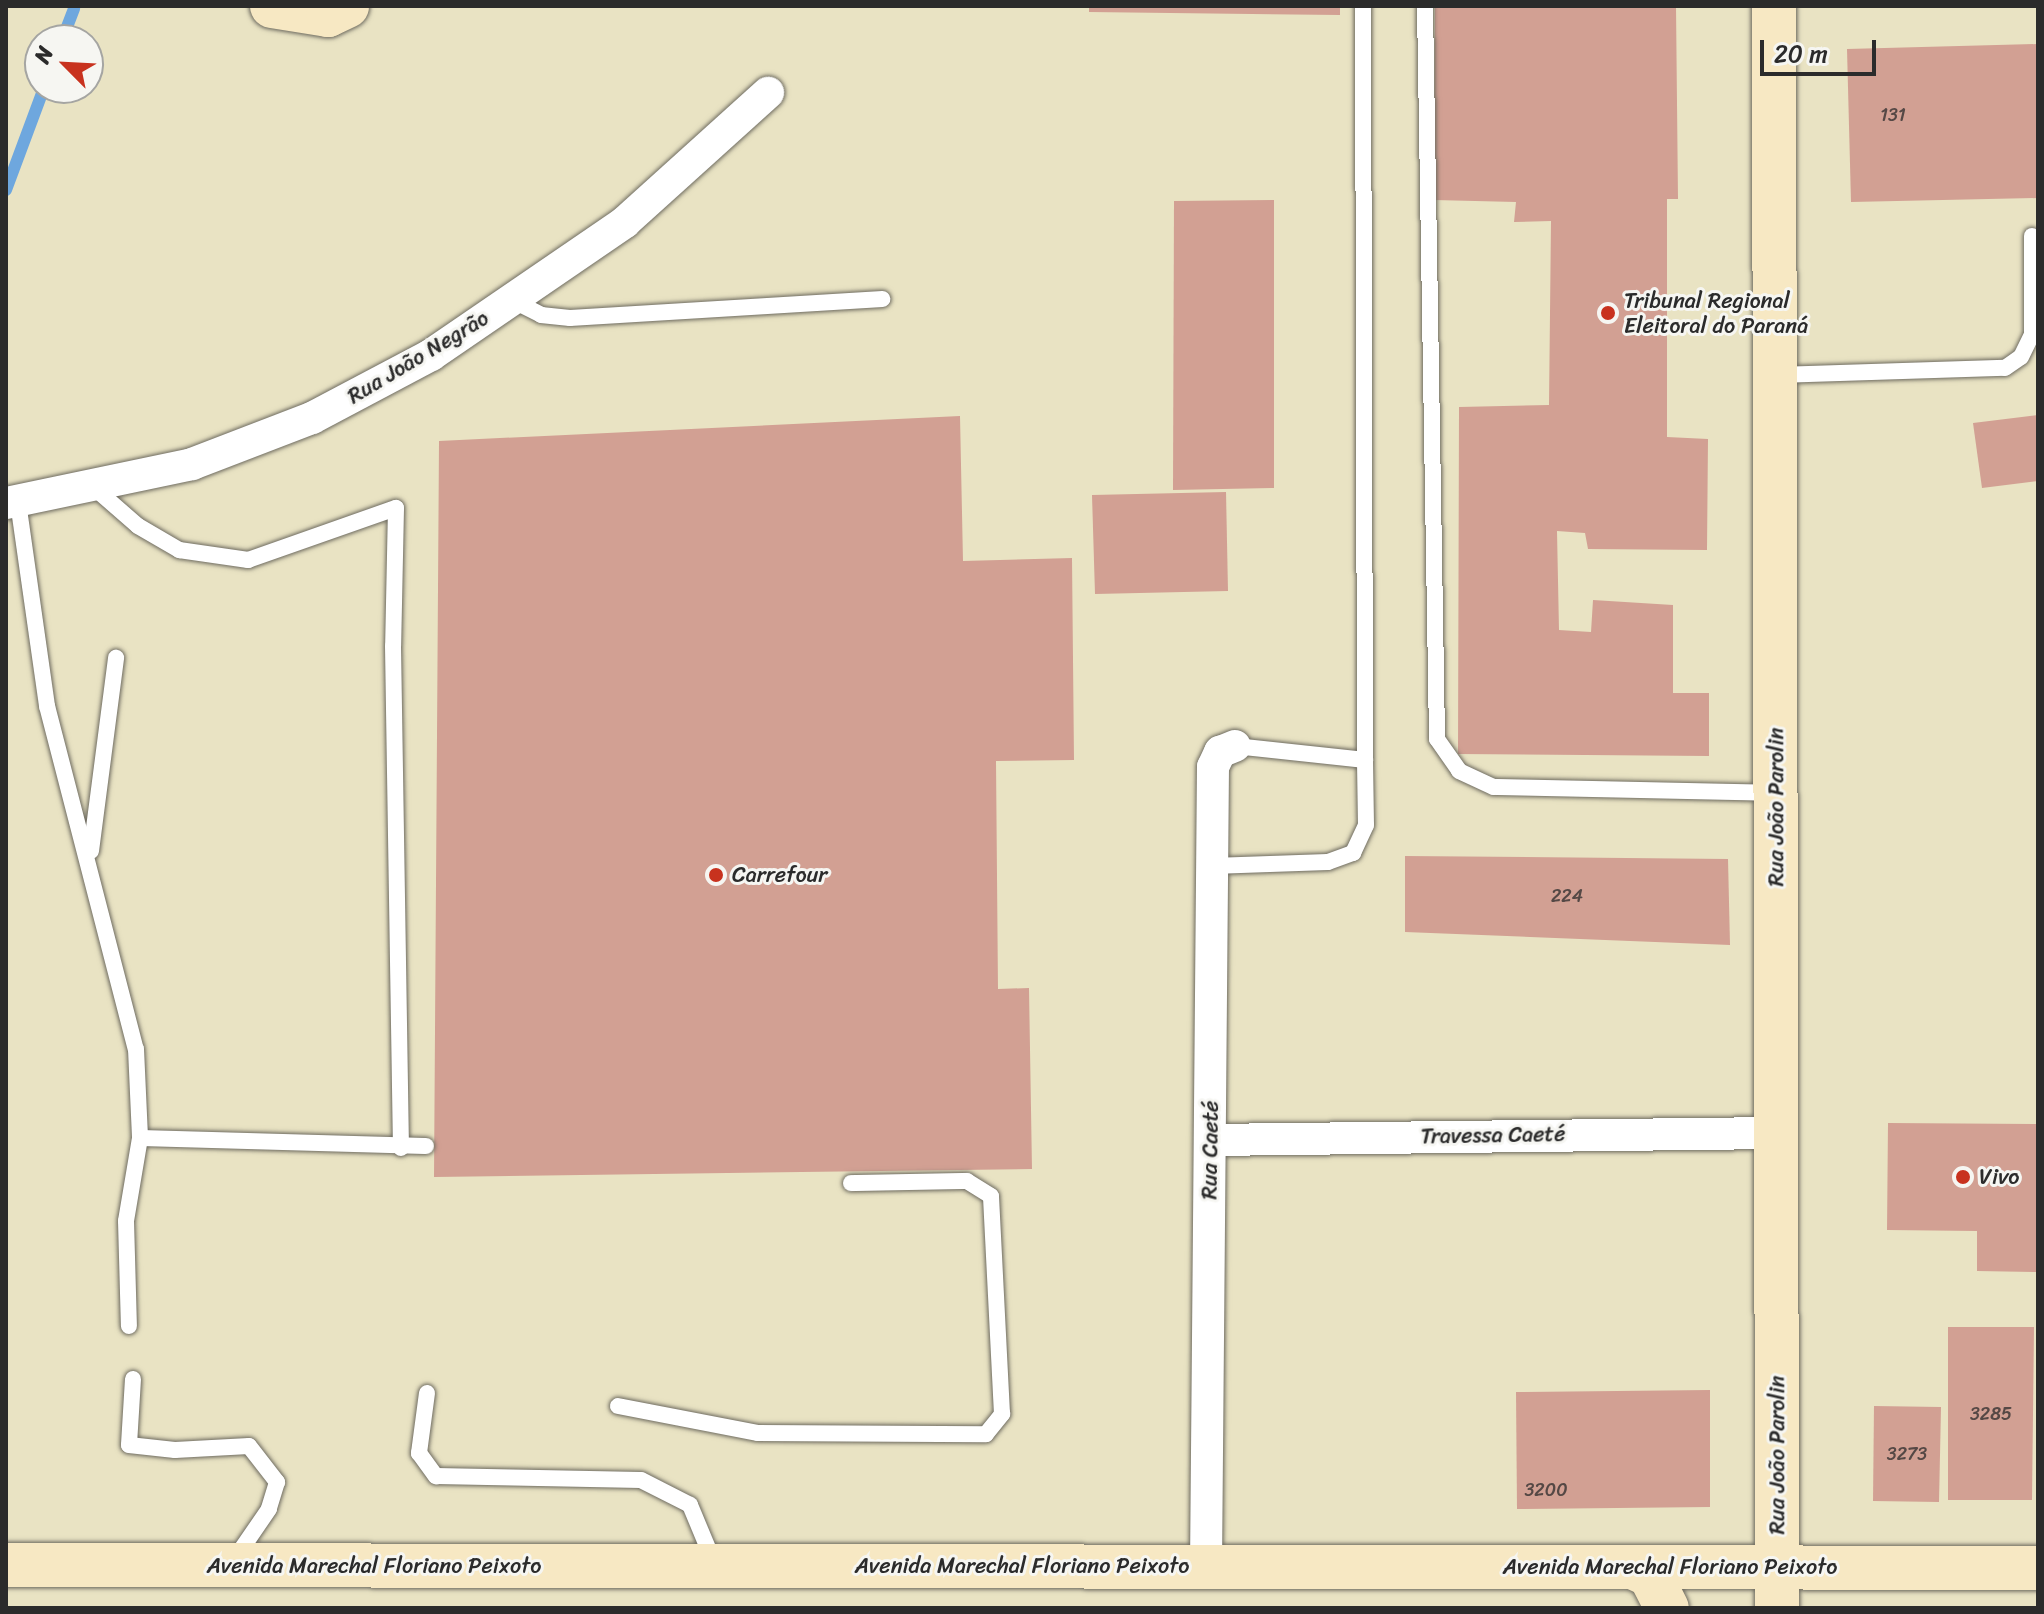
<!DOCTYPE html>
<meta charset="utf-8">
<style>
body{margin:0}
#map{position:relative;width:2044px;height:1614px;overflow:hidden;background:#e9e3c3;font-family:Sriracha,sans-serif}
div>[style]{position:absolute}
.stream>*{height:12px;margin:-6px;padding:0 6px;transform-origin:6px;border-radius:6px;background:#6ea7de}
.building>*{inset:0;background:#d2a093}
.roads{filter:drop-shadow(0 0 2px #6e6b60) drop-shadow(0 0 2px #6e6b60)}
.lane>*{height:16px;margin:-8px;padding:0 8px;transform-origin:8px;border-radius:8px;background:#fff}
.street>*{height:32px;margin:-16px;padding:0 16px;transform-origin:16px;border-radius:16px;background:#fff}
.secondary>*{height:44px;margin:-22px;padding:0 22px;transform-origin:22px;border-radius:22px;background:#f7e8c3}
.dots>*{width:22px;height:22px;translate:-50% -50%;box-sizing:border-box;border:4px solid #f6f6f2;border-radius:50%}
span{translate:-50% -50%;white-space:nowrap;text-align:center;line-height:1.15;-webkit-text-stroke:6px #f6f6f2;paint-order:stroke}
.number-label{font-size:18px;color:#554845}
.number-label span{-webkit-text-stroke-width:0}
.poi-label{font-size:22px;color:#2b2b2b}
.left{translate:0 -50%;text-align:left}
.street-label{font-size:22px;color:#2b2b2b}
.frame{position:absolute;inset:0;border:8px solid #2b2b2b;pointer-events:none}
.north{position:absolute;left:24px;top:24px;width:80px;height:80px;box-sizing:border-box;background:#f6f6f2;border:2px solid #a5a5a2;border-radius:50%;rotate:294deg;font-size:22px;font-weight:700;line-height:32px;text-align:center;color:#2b2b2b}
.north::after{content:'';display:block;margin:auto;width:28px;height:36px;background:#c8321e;clip-path:polygon(50% 0,100% 100%,50% 72%,0 100%)}
.scale{position:absolute;left:1760px;top:40px;width:116px;height:36px;box-sizing:border-box;border:4px solid #2b2b2b;border-top:0;padding-left:10px;font-size:24px;line-height:28px;white-space:nowrap;color:#2b2b2b;-webkit-text-stroke:6px #f6f6f2;paint-order:stroke}
</style>
<div id="map">
<div class="stream">
<div style="left:62px;top:40px;width:34px;rotate:-69deg"></div>
<div style="left:6px;top:190px;width:109px;rotate:-69.6deg"></div>
</div>
<div class="building">
<div style="clip-path:polygon(1089px 6px,1340px 6px,1340px 15px,1089px 12px)"></div>
<div style="clip-path:polygon(1435px 6px,1676px 6px,1678px 199px,1667px 199px,1667px 437px,1708px 439px,1707px 550px,1588px 549px,1585px 533px,1557px 531px,1559px 630px,1591px 632px,1593px 600px,1673px 605px,1673px 693px,1709px 693px,1709px 756px,1458px 754px,1459px 407px,1549px 405px,1551px 221px,1514px 222px,1516px 202px,1434px 200px)"></div>
<div style="clip-path:polygon(2038px 44px,2038px 198px,1851px 202px,1847px 49px)"></div>
<div style="clip-path:polygon(1274px 200px,1274px 488px,1173px 490px,1174px 201px)"></div>
<div style="clip-path:polygon(2038px 415px,2038px 481px,1982px 488px,1973px 423px)"></div>
<div style="clip-path:polygon(960px 416px,963px 561px,1072px 558px,1074px 760px,996px 761px,998px 989px,1029px 988px,1032px 1169px,434px 1177px,439px 441px)"></div>
<div style="clip-path:polygon(1226px 492px,1228px 591px,1095px 594px,1092px 495px)"></div>
<div style="clip-path:polygon(1405px 856px,1728px 859px,1730px 945px,1405px 932px)"></div>
<div style="clip-path:polygon(1888px 1123px,2038px 1124px,2038px 1272px,1977px 1271px,1977px 1231px,1887px 1230px)"></div>
<div style="clip-path:polygon(1948px 1327px,2034px 1327px,2032px 1500px,1948px 1500px)"></div>
<div style="clip-path:polygon(1710px 1390px,1710px 1507px,1517px 1509px,1516px 1392px)"></div>
<div style="clip-path:polygon(1874px 1406px,1941px 1407px,1939px 1502px,1873px 1501px)"></div>
</div>
<div class="roads">
<div class="lane">
<div style="left:1425px;top:6px;width:733px;rotate:89.06deg"></div>
<div style="left:1437px;top:739px;width:39px;rotate:55deg"></div>
<div style="left:1459px;top:771px;width:38px;rotate:25deg"></div>
<div style="left:1494px;top:787px;width:280px;rotate:1.2deg"></div>
<div style="left:512px;top:300px;width:33px;rotate:27deg"></div>
<div style="left:541px;top:315px;width:29px;rotate:6deg"></div>
<div style="left:570px;top:318px;width:313px;rotate:-3.5deg"></div>
<div style="left:1777px;top:375px;width:228px;rotate:-1.8deg"></div>
<div style="left:2005px;top:368px;width:19px;rotate:-35deg"></div>
<div style="left:2021px;top:357px;width:25px;rotate:-64deg"></div>
<div style="left:2032px;top:334px;width:98px;rotate:-90deg"></div>
<div style="left:91px;top:485px;width:62px;rotate:41.1deg"></div>
<div style="left:138px;top:526px;width:48px;rotate:30.3deg"></div>
<div style="left:179px;top:550px;width:70px;rotate:8.2deg"></div>
<div style="left:248px;top:560px;width:157px;rotate:-19.4deg"></div>
<div style="left:396px;top:508px;width:138px;rotate:91.2deg"></div>
<div style="left:393px;top:646px;width:502px;rotate:89.09deg"></div>
<div style="left:18px;top:502px;width:206px;rotate:81.9deg"></div>
<div style="left:47px;top:706px;width:354px;rotate:75.5deg"></div>
<div style="left:136px;top:1049px;width:89px;rotate:87.4deg"></div>
<div style="left:140px;top:1138px;width:84px;rotate:99.6deg"></div>
<div style="left:126px;top:1221px;width:105px;rotate:88.4deg"></div>
<div style="left:1235px;top:746px;width:131px;rotate:6.1deg"></div>
<div style="left:1365px;top:760px;width:754px;rotate:-90.15deg"></div>
<div style="left:91px;top:851px;width:195px;rotate:-82.6deg"></div>
<div style="left:1212px;top:866px;width:116px;rotate:-2deg"></div>
<div style="left:1328px;top:862px;width:27px;rotate:-20deg"></div>
<div style="left:1353px;top:853px;width:31px;rotate:-65deg"></div>
<div style="left:1366px;top:825px;width:65px;rotate:-90.9deg"></div>
<div style="left:140px;top:1138px;width:286px;rotate:1.6deg"></div>
<div style="left:133px;top:1379px;width:66px;rotate:93.5deg"></div>
<div style="left:129px;top:1445px;width:46px;rotate:6.2deg"></div>
<div style="left:175px;top:1450px;width:74px;rotate:-3.1deg"></div>
<div style="left:249px;top:1446px;width:46px;rotate:52.1deg"></div>
<div style="left:277px;top:1482px;width:28px;rotate:107deg"></div>
<div style="left:269px;top:1509px;width:62px;rotate:124.5deg"></div>
<div style="left:427px;top:1393px;width:61px;rotate:97.6deg"></div>
<div style="left:419px;top:1453px;width:29px;rotate:54deg"></div>
<div style="left:436px;top:1476px;width:205px;rotate:1.1deg"></div>
<div style="left:641px;top:1480px;width:55px;rotate:27deg"></div>
<div style="left:690px;top:1505px;width:65px;rotate:67.4deg"></div>
<div style="left:618px;top:1406px;width:143px;rotate:10.9deg"></div>
<div style="left:758px;top:1433px;width:228px;rotate:0.3deg"></div>
<div style="left:986px;top:1434px;width:26px;rotate:-51deg"></div>
<div style="left:1002px;top:1414px;width:218px;rotate:-92.9deg"></div>
<div style="left:991px;top:1196px;width:28px;rotate:-148deg"></div>
<div style="left:967px;top:1181px;width:116px;rotate:179deg"></div>
</div>
<div class="street">
<div style="left:6px;top:503px;width:190px;rotate:-11.8deg"></div>
<div style="left:192px;top:464px;width:129px;rotate:-21deg"></div>
<div style="left:312px;top:418px;width:135px;rotate:-27.9deg"></div>
<div style="left:431px;top:355px;width:235px;rotate:-34.4deg"></div>
<div style="left:625px;top:222px;width:193px;rotate:-42.1deg"></div>
<div style="left:1210px;top:1140px;width:566px;rotate:-0.71deg"></div>
<div style="left:1206px;top:1567px;width:800px;rotate:-89.5deg"></div>
<div style="left:1213px;top:767px;width:17px;rotate:-65deg"></div>
<div style="left:1220px;top:752px;width:16px;rotate:-22deg"></div>
</div>
<div class="secondary">
<div style="left:272px;top:6px;width:57px;rotate:9.1deg"></div>
<div style="left:328px;top:15px;width:21px;rotate:-25deg"></div>
<div style="left:1774px;top:6px;width:1602px;rotate:89.89deg"></div>
<div style="left:6px;top:1565px;width:2032px;rotate:0.08deg"></div>
<div style="left:1632px;top:1567px;width:20px;rotate:24deg"></div>
<div style="left:1650px;top:1575px;width:37px;rotate:63deg"></div>
</div>
</div>
<div class="dots">
<div style="left:1608px;top:313px;background:#c8321e"></div>
<div style="left:716px;top:875px;background:#c8321e"></div>
<div style="left:1963px;top:1177px;background:#c8321e"></div>
</div>
<div class="number-label">
<span style="left:1893px;top:115px">131</span>
<span style="left:1567px;top:896px">224</span>
<span style="left:1991px;top:1414px">3285</span>
<span style="left:1907px;top:1454px">3273</span>
<span style="left:1546px;top:1490px">3200</span>
</div>
<div class="poi-label">
<span class="left" style="left:1624px;top:313px">Tribunal Regional<br>Eleitoral do Paraná</span>
<span class="left" style="left:732px;top:875px">Carrefour</span>
<span class="left" style="left:1979px;top:1177px">Vivo</span>
</div>
<div class="street-label">
<span style="left:418px;top:357px;rotate:-31deg">Rua João Negrão</span>
<span style="left:1776px;top:807px;rotate:-90deg">Rua João Parolin</span>
<span style="left:1493px;top:1135px;rotate:-1deg">Travessa Caeté</span>
<span style="left:1210px;top:1150px;rotate:-89deg">Rua Caeté</span>
<span style="left:1777px;top:1455px;rotate:-90deg">Rua João Parolin</span>
<span style="left:374px;top:1566px">Avenida Marechal Floriano Peixoto</span>
<span style="left:1022px;top:1566px">Avenida Marechal Floriano Peixoto</span>
<span style="left:1670px;top:1567px">Avenida Marechal Floriano Peixoto</span>
</div>
<div class="frame"></div>
<div class="north">N</div>
<div class="scale">20 m</div>
</div>
